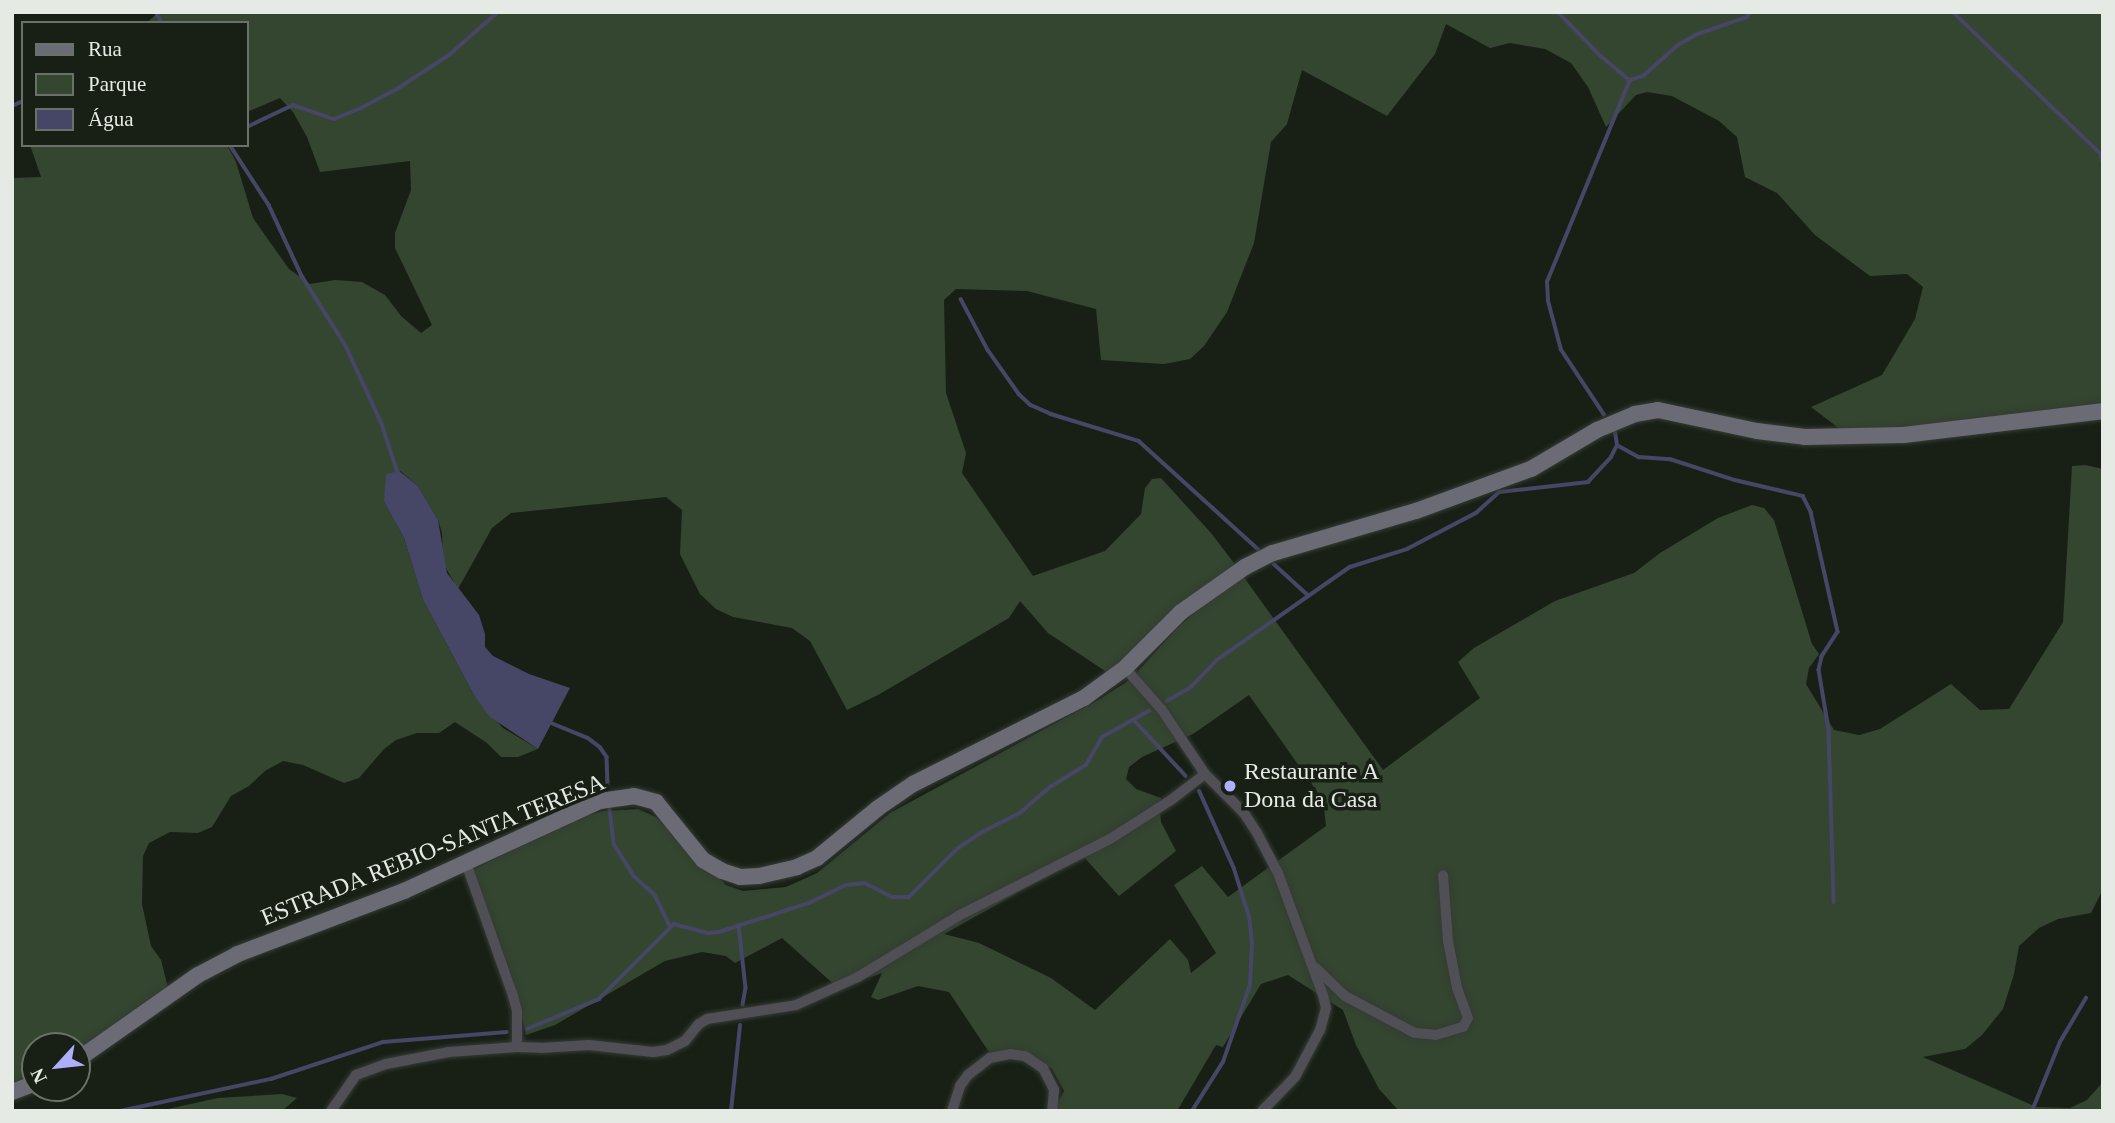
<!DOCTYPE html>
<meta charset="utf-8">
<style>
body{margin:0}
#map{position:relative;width:2115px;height:1123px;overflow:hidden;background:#182016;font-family:Georgia,serif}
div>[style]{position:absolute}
.green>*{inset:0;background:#344530}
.water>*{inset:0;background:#464666}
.stream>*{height:3.5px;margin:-1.75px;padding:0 1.75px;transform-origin:1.75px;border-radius:1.75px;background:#464666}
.roads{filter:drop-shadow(0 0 2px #353c33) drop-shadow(0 0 2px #353c33)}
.street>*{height:10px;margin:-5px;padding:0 5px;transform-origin:5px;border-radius:5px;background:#4f4f55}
.secondary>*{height:16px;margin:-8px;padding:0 8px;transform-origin:8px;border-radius:8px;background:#6b6b75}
.dots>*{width:19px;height:19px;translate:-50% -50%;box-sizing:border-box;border:4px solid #182016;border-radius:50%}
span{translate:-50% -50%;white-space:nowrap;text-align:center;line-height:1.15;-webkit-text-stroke:7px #182016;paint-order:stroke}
.poi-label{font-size:24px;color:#e5eae4}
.left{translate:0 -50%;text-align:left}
.street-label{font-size:24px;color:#e5eae4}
.frame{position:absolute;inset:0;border:14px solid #e5eae4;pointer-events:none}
.legend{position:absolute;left:21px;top:21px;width:228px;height:126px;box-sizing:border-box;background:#182016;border:2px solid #6a7168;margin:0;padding:9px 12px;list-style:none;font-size:21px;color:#e5eae4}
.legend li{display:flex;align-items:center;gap:14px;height:35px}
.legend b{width:35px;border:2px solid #6a7168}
.north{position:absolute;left:21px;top:1032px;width:70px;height:70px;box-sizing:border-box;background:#182016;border:2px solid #6a7168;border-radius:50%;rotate:243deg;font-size:19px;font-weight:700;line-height:28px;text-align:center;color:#e5eae4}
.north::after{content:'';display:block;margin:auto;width:24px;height:32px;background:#aeaefb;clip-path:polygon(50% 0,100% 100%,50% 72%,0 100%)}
</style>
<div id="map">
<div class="green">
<div style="clip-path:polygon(159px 12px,2103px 12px,2103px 405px,1849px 436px,1811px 407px,1882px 375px,1915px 319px,1923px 287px,1907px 274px,1870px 276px,1815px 235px,1777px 193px,1745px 177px,1737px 137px,1719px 121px,1672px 96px,1647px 92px,1636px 95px,1606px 127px,1588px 87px,1571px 63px,1545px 49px,1510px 43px,1490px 48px,1446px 24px,1435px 54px,1387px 116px,1302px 70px,1287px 124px,1271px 142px,1254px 243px,1227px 312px,1204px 346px,1190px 359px,1164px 364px,1101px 360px,1096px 309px,1027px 291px,956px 289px,944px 300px,946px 393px,966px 453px,962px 473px,1033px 576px,1105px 551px,1141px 514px,1145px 488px,1152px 479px,1161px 478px,1211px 533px,1237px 567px,1114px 677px,1048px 633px,1020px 601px,1009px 618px,878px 695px,847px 710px,810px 641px,792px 628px,733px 617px,716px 609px,700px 594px,680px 554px,682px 510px,666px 497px,511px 513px,492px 528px,458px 589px,443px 563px,442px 533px,438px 520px,418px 486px,400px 471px,384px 502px,404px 538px,423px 600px,475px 697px,503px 728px,538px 749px,518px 757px,501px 757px,487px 743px,455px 722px,439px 733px,417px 733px,396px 740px,384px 749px,359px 778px,344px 783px,303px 765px,283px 761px,265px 771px,249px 786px,231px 796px,212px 827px,198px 833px,170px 832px,149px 843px,143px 856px,142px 904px,151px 946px,161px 960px,171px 1000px,77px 1065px,77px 1046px,35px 1046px,35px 1079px,12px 1086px,12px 178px,41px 177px,30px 145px,227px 145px,236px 162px,253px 218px,289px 269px,310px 284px,335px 280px,362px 282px,385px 295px,401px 316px,421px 333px,432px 325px,395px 248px,395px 233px,411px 190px,410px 161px,320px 172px,307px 137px,293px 112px,280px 98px,247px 112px,247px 23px,146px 23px)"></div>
<div style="clip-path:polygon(evenodd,2085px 465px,2103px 469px,2103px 889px,2091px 913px,2058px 919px,2039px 928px,2019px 946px,2014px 974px,2003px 1009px,1982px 1035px,1965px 1049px,1923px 1057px,2036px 1107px,2070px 1108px,2087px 1100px,2103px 1082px,2103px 1111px,1399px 1111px,1379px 1089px,1356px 1045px,1343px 1010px,1288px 975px,1261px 984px,1223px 1047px,1216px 1045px,1177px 1111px,1053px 1111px,1064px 1091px,1052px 1069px,1028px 1053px,991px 1055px,949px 992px,918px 986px,878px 1000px,871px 997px,882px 973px,838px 988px,782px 938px,735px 963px,726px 956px,702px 952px,665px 961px,555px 1025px,526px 1035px,512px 976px,472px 870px,577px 818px,604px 811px,638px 809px,656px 817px,726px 885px,743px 891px,786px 887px,817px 873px,890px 813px,1100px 699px,1131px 679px,1177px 628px,1217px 593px,1243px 576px,1383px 770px,1480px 698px,1458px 662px,1474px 648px,1555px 601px,1634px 573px,1660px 553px,1718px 518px,1752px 505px,1764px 508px,1774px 520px,1812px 644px,1819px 654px,1809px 668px,1806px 684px,1834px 730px,1859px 735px,1880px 729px,1951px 684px,1980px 710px,2009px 709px,2063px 622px,2072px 466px,2085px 465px,1249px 695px,1323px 800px,1326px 826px,1228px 897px,1202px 866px,1174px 885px,1216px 953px,1191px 973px,1188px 960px,1170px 939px,1095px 1010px,1051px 978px,979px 943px,944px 934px,1083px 856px,1119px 896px,1176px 851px,1161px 822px,1160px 812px,1165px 805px,1161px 798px,1136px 789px,1126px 779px,1129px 767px,1142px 757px,1193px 734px,1249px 695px)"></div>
<div style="clip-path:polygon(282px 1094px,297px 1098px,282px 1111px,159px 1111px,218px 1098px)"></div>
</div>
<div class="water">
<div style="clip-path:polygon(399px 471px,418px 486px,438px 520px,447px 573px,479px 615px,485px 634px,485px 647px,493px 656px,529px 674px,570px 688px,538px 749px,490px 717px,475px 697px,423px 600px,404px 538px,384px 502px,386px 474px)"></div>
</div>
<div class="stream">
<div style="left:156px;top:12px;width:13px;rotate:61deg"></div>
<div style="left:1558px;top:12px;width:62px;rotate:45.7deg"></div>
<div style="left:1601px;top:56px;width:38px;rotate:40deg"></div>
<div style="left:1953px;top:12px;width:205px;rotate:43.8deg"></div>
<div style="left:2101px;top:154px;width:8px;rotate:76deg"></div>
<div style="left:12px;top:106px;width:12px;rotate:-24deg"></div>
<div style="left:247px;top:127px;width:51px;rotate:-25.6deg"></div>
<div style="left:293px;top:105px;width:43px;rotate:18.9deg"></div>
<div style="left:334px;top:119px;width:27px;rotate:-22deg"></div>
<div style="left:359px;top:109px;width:43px;rotate:-27.8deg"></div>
<div style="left:397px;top:89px;width:62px;rotate:-33.2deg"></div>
<div style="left:449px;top:55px;width:65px;rotate:-41.3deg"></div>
<div style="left:230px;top:145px;width:72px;rotate:57deg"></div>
<div style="left:269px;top:205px;width:78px;rotate:65.1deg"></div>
<div style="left:302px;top:276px;width:83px;rotate:57.8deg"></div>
<div style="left:346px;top:346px;width:86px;rotate:65.2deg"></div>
<div style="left:382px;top:424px;width:55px;rotate:71.9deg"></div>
<div style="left:961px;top:299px;width:58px;rotate:62.1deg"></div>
<div style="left:988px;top:350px;width:54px;rotate:54.8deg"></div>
<div style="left:1019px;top:394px;width:16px;rotate:43deg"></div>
<div style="left:1031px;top:405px;width:22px;rotate:24deg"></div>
<div style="left:1051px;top:414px;width:92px;rotate:17.1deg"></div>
<div style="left:1139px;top:441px;width:161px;rotate:42.2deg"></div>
<div style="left:1604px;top:415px;width:78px;rotate:-123.5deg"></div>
<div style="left:1561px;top:350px;width:51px;rotate:-104.9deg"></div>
<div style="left:1548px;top:301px;width:19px;rotate:-93deg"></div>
<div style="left:1547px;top:282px;width:218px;rotate:-67.7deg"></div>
<div style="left:1630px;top:80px;width:14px;rotate:-17deg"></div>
<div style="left:1643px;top:76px;width:47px;rotate:-41.5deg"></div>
<div style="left:1678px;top:45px;width:20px;rotate:-30deg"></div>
<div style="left:1695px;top:35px;width:55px;rotate:-19.1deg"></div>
<div style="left:1747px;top:17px;width:6px;rotate:-59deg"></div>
<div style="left:1617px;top:445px;width:25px;rotate:29deg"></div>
<div style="left:1639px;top:457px;width:31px;rotate:4deg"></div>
<div style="left:1670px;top:459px;width:68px;rotate:17.9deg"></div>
<div style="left:1735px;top:480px;width:70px;rotate:13.2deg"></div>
<div style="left:1803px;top:496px;width:18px;rotate:63deg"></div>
<div style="left:1811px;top:512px;width:123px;rotate:77.3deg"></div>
<div style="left:1838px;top:632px;width:30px;rotate:123deg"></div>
<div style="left:1822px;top:657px;width:13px;rotate:103deg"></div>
<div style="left:1819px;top:670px;width:61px;rotate:80.5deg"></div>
<div style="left:1829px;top:730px;width:172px;rotate:88.3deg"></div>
<div style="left:1274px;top:564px;width:47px;rotate:42.4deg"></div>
<div style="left:1167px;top:701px;width:28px;rotate:-30deg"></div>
<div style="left:1191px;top:687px;width:37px;rotate:-46deg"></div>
<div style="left:1217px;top:660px;width:162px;rotate:-35deg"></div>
<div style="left:1350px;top:567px;width:60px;rotate:-17.5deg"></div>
<div style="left:1407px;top:549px;width:78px;rotate:-27.6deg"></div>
<div style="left:1476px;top:513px;width:31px;rotate:-42deg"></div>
<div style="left:1499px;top:492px;width:90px;rotate:-6.4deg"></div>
<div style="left:1588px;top:482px;width:34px;rotate:-47deg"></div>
<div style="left:1611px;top:457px;width:13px;rotate:-63deg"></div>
<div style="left:1617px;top:445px;width:12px;rotate:-99deg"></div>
<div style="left:1134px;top:720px;width:76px;rotate:47.1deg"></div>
<div style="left:549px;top:722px;width:42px;rotate:22.3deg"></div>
<div style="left:588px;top:738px;width:15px;rotate:37deg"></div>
<div style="left:600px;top:747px;width:12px;rotate:55deg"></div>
<div style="left:607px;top:757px;width:32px;rotate:88deg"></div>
<div style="left:610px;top:810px;width:34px;rotate:83deg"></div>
<div style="left:614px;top:844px;width:39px;rotate:58deg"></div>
<div style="left:635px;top:877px;width:27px;rotate:42deg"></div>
<div style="left:655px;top:895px;width:34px;rotate:64deg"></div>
<div style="left:739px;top:925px;width:63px;rotate:83.7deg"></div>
<div style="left:746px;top:988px;width:17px;rotate:100deg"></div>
<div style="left:527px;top:1029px;width:78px;rotate:-22.6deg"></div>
<div style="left:599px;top:999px;width:106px;rotate:-45deg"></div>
<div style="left:674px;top:924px;width:35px;rotate:15deg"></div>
<div style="left:708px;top:933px;width:11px;rotate:-5deg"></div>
<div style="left:719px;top:932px;width:95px;rotate:-17.9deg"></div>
<div style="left:809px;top:903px;width:41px;rotate:-25.9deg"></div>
<div style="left:846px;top:885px;width:19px;rotate:-6deg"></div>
<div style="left:865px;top:883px;width:30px;rotate:27deg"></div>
<div style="left:892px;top:897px;width:17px"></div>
<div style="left:909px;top:897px;width:68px;rotate:-45deg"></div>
<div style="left:957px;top:849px;width:30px;rotate:-34deg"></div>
<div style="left:982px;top:832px;width:42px;rotate:-26.6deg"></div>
<div style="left:1020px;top:813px;width:40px;rotate:-41deg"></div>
<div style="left:1050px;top:787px;width:42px;rotate:-31.4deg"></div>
<div style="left:1086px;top:765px;width:32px;rotate:-60deg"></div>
<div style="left:1102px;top:737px;width:54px;rotate:-29deg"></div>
<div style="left:120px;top:1111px;width:154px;rotate:-12deg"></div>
<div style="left:271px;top:1079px;width:118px;rotate:-18.3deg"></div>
<div style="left:383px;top:1042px;width:124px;rotate:-4.6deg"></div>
<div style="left:731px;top:1111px;width:86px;rotate:-84deg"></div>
<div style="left:1192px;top:1111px;width:58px;rotate:-57.7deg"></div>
<div style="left:1223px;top:1062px;width:82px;rotate:-70.7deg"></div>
<div style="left:1250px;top:985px;width:41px;rotate:-87.2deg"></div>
<div style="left:1252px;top:944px;width:27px;rotate:-96deg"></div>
<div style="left:1249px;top:917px;width:50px;rotate:-107.4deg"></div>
<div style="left:1234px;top:869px;width:85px;rotate:-114.2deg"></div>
<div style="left:2032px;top:1111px;width:74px;rotate:-67.9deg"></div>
<div style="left:2060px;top:1042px;width:51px;rotate:-59.4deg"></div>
</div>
<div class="roads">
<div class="street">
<div style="left:1125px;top:668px;width:56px;rotate:48.6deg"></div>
<div style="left:1162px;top:710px;width:77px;rotate:56.1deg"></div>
<div style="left:1205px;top:774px;width:55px;rotate:45deg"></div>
<div style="left:1244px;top:813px;width:24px;rotate:57deg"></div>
<div style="left:1257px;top:833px;width:45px;rotate:62.3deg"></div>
<div style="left:1278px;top:873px;width:130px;rotate:69.8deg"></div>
<div style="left:1323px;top:995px;width:13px;rotate:77deg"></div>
<div style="left:1326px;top:1008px;width:23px;rotate:105deg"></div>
<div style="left:1320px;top:1030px;width:53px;rotate:118deg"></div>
<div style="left:1295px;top:1077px;width:47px;rotate:134.1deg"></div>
<div style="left:466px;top:863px;width:141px;rotate:70.5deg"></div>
<div style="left:513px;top:996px;width:16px;rotate:75deg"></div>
<div style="left:517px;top:1011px;width:36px;rotate:90deg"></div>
<div style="left:1316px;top:968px;width:40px;rotate:44deg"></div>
<div style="left:1345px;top:996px;width:79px;rotate:27.9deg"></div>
<div style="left:1415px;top:1033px;width:21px;rotate:5deg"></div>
<div style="left:1436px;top:1035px;width:28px;rotate:-17deg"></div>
<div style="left:1463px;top:1027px;width:10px;rotate:-61deg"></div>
<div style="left:1468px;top:1018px;width:32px;rotate:-110deg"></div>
<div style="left:1457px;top:988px;width:48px;rotate:-100.8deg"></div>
<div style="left:1448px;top:941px;width:66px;rotate:-94.3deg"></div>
<div style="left:331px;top:1111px;width:44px;rotate:-55.2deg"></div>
<div style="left:356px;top:1075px;width:32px;rotate:-20deg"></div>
<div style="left:386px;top:1064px;width:64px;rotate:-10.8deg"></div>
<div style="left:449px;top:1052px;width:68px;rotate:-4.2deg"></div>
<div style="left:517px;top:1047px;width:24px;rotate:2deg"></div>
<div style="left:541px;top:1048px;width:48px;rotate:-3.6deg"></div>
<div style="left:589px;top:1045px;width:64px;rotate:6.2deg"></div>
<div style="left:653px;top:1052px;width:14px;rotate:-8deg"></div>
<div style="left:667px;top:1050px;width:20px;rotate:-27deg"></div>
<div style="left:685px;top:1041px;width:22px;rotate:-51deg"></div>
<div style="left:699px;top:1024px;width:9px;rotate:-32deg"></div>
<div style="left:707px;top:1019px;width:90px;rotate:-8.9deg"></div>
<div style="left:796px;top:1005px;width:68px;rotate:-24.3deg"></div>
<div style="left:858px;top:977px;width:119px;rotate:-31.3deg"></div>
<div style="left:960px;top:915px;width:168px;rotate:-26.9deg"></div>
<div style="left:1110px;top:839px;width:72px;rotate:-32.6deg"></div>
<div style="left:1171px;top:800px;width:43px;rotate:-37.4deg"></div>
<div style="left:952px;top:1111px;width:26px;rotate:-72deg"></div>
<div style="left:960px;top:1086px;width:14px;rotate:-54deg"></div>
<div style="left:968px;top:1075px;width:28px;rotate:-38deg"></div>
<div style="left:990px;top:1058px;width:20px;rotate:-11deg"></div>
<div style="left:1010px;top:1054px;width:15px;rotate:8deg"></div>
<div style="left:1025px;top:1056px;width:22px;rotate:34deg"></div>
<div style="left:1043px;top:1068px;width:25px;rotate:63deg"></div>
<div style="left:1054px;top:1090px;width:21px;rotate:95deg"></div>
</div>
<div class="secondary">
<div style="left:77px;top:1060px;width:148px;rotate:-35.1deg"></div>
<div style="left:198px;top:975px;width:45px;rotate:-27.7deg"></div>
<div style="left:238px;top:954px;width:178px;rotate:-20.8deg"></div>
<div style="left:404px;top:891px;width:216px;rotate:-24.7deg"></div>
<div style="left:600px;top:801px;width:34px;rotate:-8deg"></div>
<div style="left:634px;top:796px;width:23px;rotate:15deg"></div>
<div style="left:656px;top:802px;width:75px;rotate:51deg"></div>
<div style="left:703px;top:860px;width:22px;rotate:30deg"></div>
<div style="left:722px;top:871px;width:19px;rotate:18deg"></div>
<div style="left:740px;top:877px;width:19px;rotate:-3deg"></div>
<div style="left:759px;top:876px;width:39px;rotate:-13deg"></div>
<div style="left:797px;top:867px;width:22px;rotate:-24deg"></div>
<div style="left:817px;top:858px;width:79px;rotate:-39.3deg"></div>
<div style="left:878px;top:808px;width:42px;rotate:-34.4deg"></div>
<div style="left:913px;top:784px;width:191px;rotate:-26.7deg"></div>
<div style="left:1084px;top:698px;width:51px;rotate:-36.2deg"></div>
<div style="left:1125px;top:668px;width:79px;rotate:-45deg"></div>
<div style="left:1181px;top:612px;width:78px;rotate:-35.1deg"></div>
<div style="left:1245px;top:567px;width:31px;rotate:-27deg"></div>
<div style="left:1273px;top:553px;width:149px;rotate:-16.4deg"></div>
<div style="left:1416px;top:511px;width:122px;rotate:-20.1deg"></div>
<div style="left:1531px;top:469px;width:77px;rotate:-30.6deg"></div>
<div style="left:1597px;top:430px;width:41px;rotate:-22.8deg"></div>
<div style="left:1635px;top:414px;width:23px;rotate:-10deg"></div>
<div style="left:1658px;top:410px;width:101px;rotate:12deg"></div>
<div style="left:1757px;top:431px;width:48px;rotate:7.1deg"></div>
<div style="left:1805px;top:437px;width:98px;rotate:-1.2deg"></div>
<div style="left:1903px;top:435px;width:201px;rotate:-6.8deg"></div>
<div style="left:12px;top:1092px;width:25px;rotate:-21deg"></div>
</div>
</div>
<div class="dots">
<div style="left:1230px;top:786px;background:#aeaefb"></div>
</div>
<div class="poi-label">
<span class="left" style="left:1244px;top:786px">Restaurante A<br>Dona da Casa</span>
</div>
<div class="street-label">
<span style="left:433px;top:850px;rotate:-22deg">ESTRADA REBIO-SANTA TERESA</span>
</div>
<div class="frame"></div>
<ul class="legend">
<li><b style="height:9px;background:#6b6b75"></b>Rua</li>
<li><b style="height:19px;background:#344530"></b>Parque</li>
<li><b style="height:19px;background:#464666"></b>Água</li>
</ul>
<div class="north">N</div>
</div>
